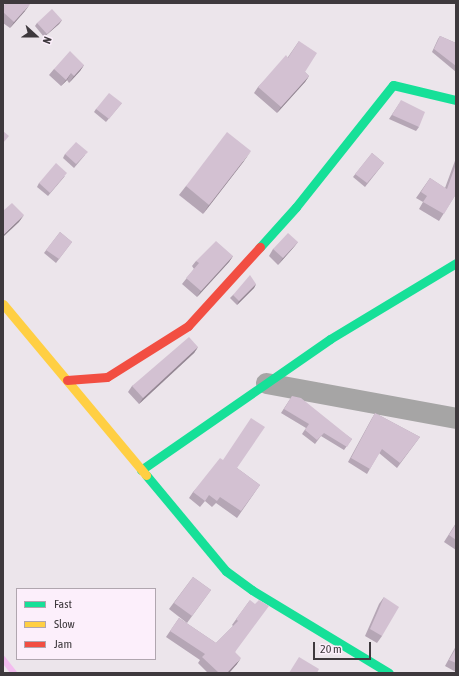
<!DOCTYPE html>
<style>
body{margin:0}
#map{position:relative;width:459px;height:676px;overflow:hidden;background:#ece5eb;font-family:"Asap Condensed",sans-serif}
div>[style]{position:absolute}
.stream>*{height:6px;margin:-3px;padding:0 3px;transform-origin:3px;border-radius:3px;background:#f3bcef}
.street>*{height:21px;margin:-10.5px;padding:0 10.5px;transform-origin:10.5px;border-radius:10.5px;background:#a6a5a5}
.fast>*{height:9px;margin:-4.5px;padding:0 4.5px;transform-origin:4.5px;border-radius:4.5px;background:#16e098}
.slow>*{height:9px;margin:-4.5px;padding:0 4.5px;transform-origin:4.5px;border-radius:4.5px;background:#ffcf43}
.jam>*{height:9px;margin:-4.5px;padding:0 4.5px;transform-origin:4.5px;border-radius:4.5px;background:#f24e42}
.wall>*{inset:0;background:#b5a6b5}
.shaded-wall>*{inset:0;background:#948793}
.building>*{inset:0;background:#d3c1d2}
span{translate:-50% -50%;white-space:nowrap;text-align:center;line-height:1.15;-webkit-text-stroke:3px #fceffb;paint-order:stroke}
.frame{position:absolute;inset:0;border:4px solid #3e393d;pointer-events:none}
.legend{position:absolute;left:16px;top:588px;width:140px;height:72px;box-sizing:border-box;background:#fceffb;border:1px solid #b0a6af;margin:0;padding:5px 7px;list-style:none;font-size:12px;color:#3e393d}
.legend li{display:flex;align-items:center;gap:8px;height:20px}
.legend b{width:20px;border:1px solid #b0a6af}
.north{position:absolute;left:16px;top:16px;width:40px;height:40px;-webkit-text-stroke:3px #fceffb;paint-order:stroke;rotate:111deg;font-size:11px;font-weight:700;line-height:16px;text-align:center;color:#3e393d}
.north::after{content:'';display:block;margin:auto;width:14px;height:18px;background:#3e393d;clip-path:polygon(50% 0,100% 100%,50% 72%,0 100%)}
.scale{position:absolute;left:313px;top:642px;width:58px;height:18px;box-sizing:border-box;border:2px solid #3e393d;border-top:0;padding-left:5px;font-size:12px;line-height:14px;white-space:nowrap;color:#3e393d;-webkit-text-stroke:3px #fceffb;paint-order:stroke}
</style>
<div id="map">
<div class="stream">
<div style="left:3px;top:659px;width:18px;rotate:52deg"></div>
</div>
<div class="street">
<div style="left:266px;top:383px;width:193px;rotate:10.4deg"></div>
</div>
<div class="fast">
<div style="left:260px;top:247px;width:54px;rotate:-48deg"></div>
<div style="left:296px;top:207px;width:156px;rotate:-51.5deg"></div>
<div style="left:393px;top:85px;width:65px;rotate:13.4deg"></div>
<div style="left:141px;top:470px;width:230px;rotate:-34.7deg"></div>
<div style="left:330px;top:339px;width:147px;rotate:-31.1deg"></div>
<div style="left:146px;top:475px;width:125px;rotate:50.2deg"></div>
<div style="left:226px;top:571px;width:32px;rotate:36deg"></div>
<div style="left:252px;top:590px;width:160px;rotate:31.2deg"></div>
</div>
<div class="slow">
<div style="left:3px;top:304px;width:223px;rotate:50.1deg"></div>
</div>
<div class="jam">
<div style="left:67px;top:380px;width:40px;rotate:-4.3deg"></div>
<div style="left:107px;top:377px;width:96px;rotate:-32.2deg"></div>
<div style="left:188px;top:326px;width:107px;rotate:-47.7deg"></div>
</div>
<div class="wall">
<div style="clip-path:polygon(3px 6px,25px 11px,10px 28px,3px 23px)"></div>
<div style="clip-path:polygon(62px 20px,59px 24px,44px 37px,35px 26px,37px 23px)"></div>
<div style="clip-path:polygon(440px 36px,456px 43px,456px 72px,432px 52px,438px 39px)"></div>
<div style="clip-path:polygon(299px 41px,305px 72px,309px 76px,305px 82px,277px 113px,254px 93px,258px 87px,288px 57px)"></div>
<div style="clip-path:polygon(84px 65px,80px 71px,69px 83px,67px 80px,61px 86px,49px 75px,54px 69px)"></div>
<div style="clip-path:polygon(122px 103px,106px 122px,94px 112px,96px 109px)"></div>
<div style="clip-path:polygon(399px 104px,419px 127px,416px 131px,389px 119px)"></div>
<div style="clip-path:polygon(372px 153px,384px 163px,365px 187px,353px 177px)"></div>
<div style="clip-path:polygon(65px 154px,85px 155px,74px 168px,63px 158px)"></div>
<div style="clip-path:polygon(456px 158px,456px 194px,439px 221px,419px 209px,423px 202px,416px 198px,430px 178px,445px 188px)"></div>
<div style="clip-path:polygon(244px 161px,203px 214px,179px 195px,186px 186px)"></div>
<div style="clip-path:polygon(65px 176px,48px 196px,37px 187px,39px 183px)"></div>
<div style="clip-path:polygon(60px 232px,72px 242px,56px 263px,44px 253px)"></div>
<div style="clip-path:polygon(298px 242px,293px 248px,278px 265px,269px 256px,273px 249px)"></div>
<div style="clip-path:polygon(233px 256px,229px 262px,197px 297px,182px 284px,194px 269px,192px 266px,196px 261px)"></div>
<div style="clip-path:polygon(256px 284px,254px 288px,237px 305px,230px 298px,233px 295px)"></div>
<div style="clip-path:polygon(198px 347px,194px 353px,139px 404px,128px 392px,132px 386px)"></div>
<div style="clip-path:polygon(292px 396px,352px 439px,344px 450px,321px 436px,315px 444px,302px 434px,306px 428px,281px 413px)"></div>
<div style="clip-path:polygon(375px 413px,420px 437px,397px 468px,379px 453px,367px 474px,348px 462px,372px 418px)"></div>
<div style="clip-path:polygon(223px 460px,237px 468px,260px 485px,237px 518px,216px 503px,212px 507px,205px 501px,200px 507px,189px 498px,193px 492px)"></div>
<div style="clip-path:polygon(456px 523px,456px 550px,444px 542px)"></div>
<div style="clip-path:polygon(193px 577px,211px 590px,187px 623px,169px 609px)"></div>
<div style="clip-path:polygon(384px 597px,382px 636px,377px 643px,365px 636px,379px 604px)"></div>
<div style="clip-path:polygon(250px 600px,235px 652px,237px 664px,229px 673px,208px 673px,198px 663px,200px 660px,166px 637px,179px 618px,216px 643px,233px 626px,232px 625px)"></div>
<div style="clip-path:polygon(456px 646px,456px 672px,445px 666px)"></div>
</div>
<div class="shaded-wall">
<div style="clip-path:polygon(30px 4px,25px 11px,10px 28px,14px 22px)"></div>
<div style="clip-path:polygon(62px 20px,59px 24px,44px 37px,47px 34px)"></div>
<div style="clip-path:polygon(84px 65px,80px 71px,69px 83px,74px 76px)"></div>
<div style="clip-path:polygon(71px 73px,67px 80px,61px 86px,66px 80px)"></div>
<div style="clip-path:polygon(309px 76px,305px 82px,277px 113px,281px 107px)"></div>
<div style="clip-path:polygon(251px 151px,244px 161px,203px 214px,209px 205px)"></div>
<div style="clip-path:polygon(24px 215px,19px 222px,3px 237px,3px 236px,4px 234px)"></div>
<div style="clip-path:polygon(298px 242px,293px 248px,278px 265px,283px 258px)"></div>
<div style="clip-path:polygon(233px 256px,229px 262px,197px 297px,201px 291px)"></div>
<div style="clip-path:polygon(256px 284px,254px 288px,237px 305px,239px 301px)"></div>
<div style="clip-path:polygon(198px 347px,194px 353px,139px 404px,143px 398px)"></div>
<div style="clip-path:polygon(241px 658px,237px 664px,229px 673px,227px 673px)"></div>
</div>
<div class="building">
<div style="clip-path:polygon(6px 3px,28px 3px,30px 4px,14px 22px,3px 12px,3px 6px)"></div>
<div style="clip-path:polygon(52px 9px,62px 20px,47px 34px,37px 23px)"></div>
<div style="clip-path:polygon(440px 36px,456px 43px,456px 66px,434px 49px)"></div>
<div style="clip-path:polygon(299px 41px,317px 53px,305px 72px,309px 76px,281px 107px,258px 87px,286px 55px,288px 58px)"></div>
<div style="clip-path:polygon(70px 51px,84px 65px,74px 76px,71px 73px,66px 80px,54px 69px)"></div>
<div style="clip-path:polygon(109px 93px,122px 103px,109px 119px,96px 109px)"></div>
<div style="clip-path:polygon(401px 100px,425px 112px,419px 127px,392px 115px)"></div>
<div style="clip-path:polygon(3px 131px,9px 136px,3px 143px)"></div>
<div style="clip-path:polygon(227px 132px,251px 151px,209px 205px,186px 186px)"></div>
<div style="clip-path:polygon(76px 142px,88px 152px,76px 164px,65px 154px)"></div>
<div style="clip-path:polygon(372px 153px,384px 163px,367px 183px,355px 174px)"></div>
<div style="clip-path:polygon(56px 163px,67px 173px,50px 193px,39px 183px)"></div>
<div style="clip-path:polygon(456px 164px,456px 194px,444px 214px,423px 202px,427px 196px,421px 192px,430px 178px,447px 189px)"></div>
<div style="clip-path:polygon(12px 203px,24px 215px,4px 234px,3px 232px,3px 211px)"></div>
<div style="clip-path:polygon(60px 232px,72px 242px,59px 259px,46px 250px)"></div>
<div style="clip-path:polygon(288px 233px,298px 242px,283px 258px,273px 249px)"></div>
<div style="clip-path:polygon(216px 241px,233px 256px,201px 291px,186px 278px,199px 263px,196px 261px)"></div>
<div style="clip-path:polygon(250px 275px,256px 284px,239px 301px,233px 295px)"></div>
<div style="clip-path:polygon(189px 337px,198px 347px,143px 398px,132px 386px)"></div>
<div style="clip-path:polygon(292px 396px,301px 398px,352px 439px,347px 447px,324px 433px,317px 440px,305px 430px,309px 424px,284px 409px)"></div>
<div style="clip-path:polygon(375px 413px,420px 437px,400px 463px,382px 449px,370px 469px,351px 458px)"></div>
<div style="clip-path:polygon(251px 418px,265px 427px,237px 468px,260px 485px,241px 511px,220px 497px,217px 501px,209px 495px,205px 501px,193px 492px,220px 458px,223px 460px)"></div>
<div style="clip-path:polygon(456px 524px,456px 540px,449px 535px)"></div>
<div style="clip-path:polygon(193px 577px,211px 590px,192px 616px,174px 603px)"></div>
<div style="clip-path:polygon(384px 597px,399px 607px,382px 636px,370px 629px)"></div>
<div style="clip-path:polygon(250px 600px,255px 604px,259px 600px,269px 606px,235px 652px,241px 658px,227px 673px,219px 673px,202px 657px,205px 654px,170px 631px,179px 618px,216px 643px,238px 621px,236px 619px)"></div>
<div style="clip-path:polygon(456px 648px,456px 663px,449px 660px)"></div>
<div style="clip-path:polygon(299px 657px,319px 669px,317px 673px,289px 673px)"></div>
</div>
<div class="frame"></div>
<ul class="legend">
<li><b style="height:5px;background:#16e098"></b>Fast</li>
<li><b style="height:5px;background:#ffcf43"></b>Slow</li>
<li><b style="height:5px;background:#f24e42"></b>Jam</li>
</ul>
<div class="north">N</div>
<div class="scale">20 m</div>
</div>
